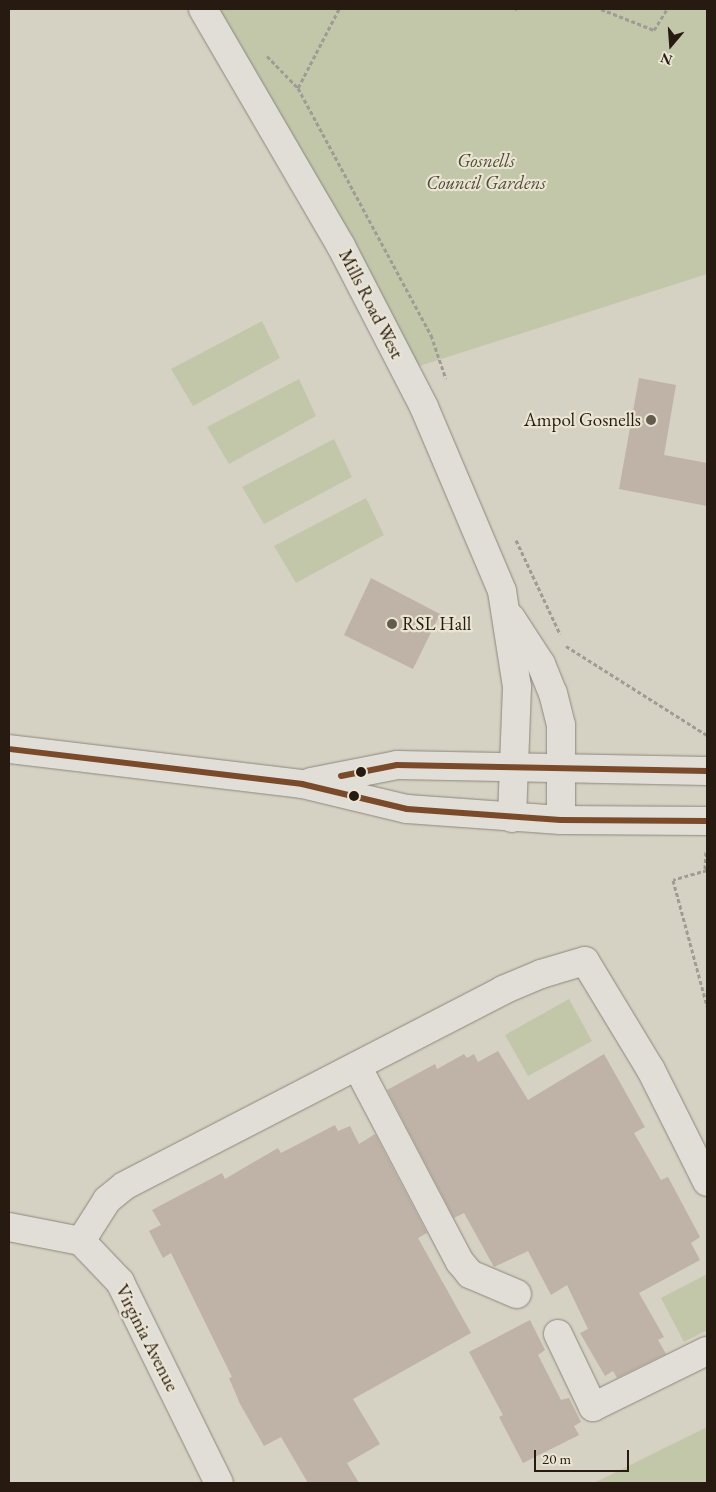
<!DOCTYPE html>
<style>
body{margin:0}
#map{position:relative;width:716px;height:1492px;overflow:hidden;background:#d6d2c3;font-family:"EB Garamond",serif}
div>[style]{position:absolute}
.green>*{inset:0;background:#c1c7a8}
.building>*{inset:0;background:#bfb2a6}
.path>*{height:3px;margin-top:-1.5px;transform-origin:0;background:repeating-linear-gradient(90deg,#9f9c94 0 4px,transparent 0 6.5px)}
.roads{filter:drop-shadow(0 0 1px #8b877d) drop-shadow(0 0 1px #8b877d)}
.minor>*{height:28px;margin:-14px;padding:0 14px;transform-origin:14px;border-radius:14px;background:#e1ded7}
.secondary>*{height:28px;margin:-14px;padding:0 14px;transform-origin:14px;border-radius:14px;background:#e1ded7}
.bus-1>*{height:6px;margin:-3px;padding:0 3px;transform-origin:3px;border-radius:3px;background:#7a4b2a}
.dots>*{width:14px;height:14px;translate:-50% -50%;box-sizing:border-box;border:2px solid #eae4d3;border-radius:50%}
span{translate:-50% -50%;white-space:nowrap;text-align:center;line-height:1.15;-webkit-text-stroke:4.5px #eae4d3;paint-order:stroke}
.park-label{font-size:19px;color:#504c37;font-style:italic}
.street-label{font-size:19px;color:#271b11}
.poi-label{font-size:19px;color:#271b11}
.right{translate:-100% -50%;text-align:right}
.left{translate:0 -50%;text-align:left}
.frame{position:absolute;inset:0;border:10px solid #271b11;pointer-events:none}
.north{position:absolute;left:646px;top:20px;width:50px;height:50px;-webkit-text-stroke:4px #eae4d3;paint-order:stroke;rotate:198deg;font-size:14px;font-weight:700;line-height:20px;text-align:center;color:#271b11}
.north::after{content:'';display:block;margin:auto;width:18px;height:22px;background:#271b11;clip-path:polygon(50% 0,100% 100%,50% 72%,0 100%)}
.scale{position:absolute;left:534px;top:1450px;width:95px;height:22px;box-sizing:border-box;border:2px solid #271b11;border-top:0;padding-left:6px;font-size:15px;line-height:18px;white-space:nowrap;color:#271b11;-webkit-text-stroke:4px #eae4d3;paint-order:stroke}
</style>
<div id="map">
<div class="green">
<div style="clip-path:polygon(197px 9px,707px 9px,707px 274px,413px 368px)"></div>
<div style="clip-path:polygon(262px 321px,280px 358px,193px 406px,171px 369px)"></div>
<div style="clip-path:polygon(299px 379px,316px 416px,229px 464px,207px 427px)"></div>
<div style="clip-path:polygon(334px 439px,352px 477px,264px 524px,242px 487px)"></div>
<div style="clip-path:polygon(366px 498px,384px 535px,296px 583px,274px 546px)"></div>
<div style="clip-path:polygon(569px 999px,592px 1041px,528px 1076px,505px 1035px)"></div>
<div style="clip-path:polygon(707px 1274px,707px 1330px,684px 1342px,661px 1298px)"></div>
<div style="clip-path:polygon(707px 1427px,707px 1483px,594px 1483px)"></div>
</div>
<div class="building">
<div style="clip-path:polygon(639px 378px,676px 385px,664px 455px,707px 463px,707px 506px,619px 489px)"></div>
<div style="clip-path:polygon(371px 578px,440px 614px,413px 669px,344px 635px)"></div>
<div style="clip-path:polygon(498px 1051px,528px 1100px,604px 1054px,645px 1127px,634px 1133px,661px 1180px,668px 1177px,700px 1237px,691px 1243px,700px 1260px,639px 1293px,664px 1337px,658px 1340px,666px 1354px,617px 1378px,613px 1371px,605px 1376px,580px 1333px,588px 1329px,567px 1285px,551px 1295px,528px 1251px,494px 1267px,464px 1213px,454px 1218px,387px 1090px,435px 1064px,437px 1069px,464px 1054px,467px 1058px,474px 1054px,478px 1062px)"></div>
<div style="clip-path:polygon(335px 1125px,338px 1131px,350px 1126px,359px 1144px,375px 1134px,427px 1233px,418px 1238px,471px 1333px,353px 1399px,380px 1444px,347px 1463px,359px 1483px,308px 1483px,281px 1437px,264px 1446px,240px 1404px,229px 1378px,232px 1377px,171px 1253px,163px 1258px,149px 1231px,161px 1225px,152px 1210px,222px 1173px,225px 1179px,278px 1148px,281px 1153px)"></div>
<div style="clip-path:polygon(530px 1320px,545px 1350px,538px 1355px,561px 1400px,569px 1398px,581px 1422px,574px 1426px,579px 1435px,523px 1463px,499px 1417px,503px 1415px,469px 1352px)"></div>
</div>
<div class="path">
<div style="left:339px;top:9px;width:89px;rotate:117.4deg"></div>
<div style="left:298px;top:88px;width:281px;rotate:61.7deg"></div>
<div style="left:431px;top:335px;width:46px;rotate:71.2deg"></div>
<div style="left:601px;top:9px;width:57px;rotate:21.6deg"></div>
<div style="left:654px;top:30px;width:25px;rotate:-58deg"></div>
<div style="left:515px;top:10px;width:1px;rotate:-45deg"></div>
<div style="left:267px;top:56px;width:45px;rotate:45.9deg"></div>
<div style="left:516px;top:540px;width:104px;rotate:64.9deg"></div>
<div style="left:566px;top:646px;width:167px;rotate:32.3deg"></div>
<div style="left:705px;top:869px;width:19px;rotate:-87deg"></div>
<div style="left:707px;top:870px;width:35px;rotate:164deg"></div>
<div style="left:673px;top:880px;width:131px;rotate:74.9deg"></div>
</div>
<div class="roads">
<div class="minor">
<div style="left:357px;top:1066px;width:221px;rotate:62.3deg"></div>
<div style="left:460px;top:1262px;width:16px;rotate:50deg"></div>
<div style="left:470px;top:1274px;width:51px;rotate:23.1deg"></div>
<div style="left:9px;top:1227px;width:73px;rotate:11deg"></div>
<div style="left:81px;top:1241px;width:57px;rotate:46.4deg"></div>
<div style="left:120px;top:1282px;width:224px;rotate:63.8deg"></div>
<div style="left:81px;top:1241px;width:49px;rotate:-57.6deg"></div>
<div style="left:107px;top:1200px;width:22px;rotate:-39deg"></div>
<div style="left:124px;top:1186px;width:427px;rotate:-27.3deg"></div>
<div style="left:503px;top:990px;width:41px;rotate:-22.8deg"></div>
<div style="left:541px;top:974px;width:46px;rotate:-16.5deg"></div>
<div style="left:585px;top:961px;width:127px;rotate:58.8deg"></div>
<div style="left:651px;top:1070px;width:125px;rotate:63.4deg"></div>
<div style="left:558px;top:1334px;width:81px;rotate:64.4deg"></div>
<div style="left:593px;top:1407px;width:127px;rotate:-26.2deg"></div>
</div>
<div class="secondary">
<div style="left:203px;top:9px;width:274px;rotate:59.8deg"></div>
<div style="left:341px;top:246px;width:181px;rotate:62.7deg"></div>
<div style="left:424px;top:407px;width:200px;rotate:67deg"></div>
<div style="left:502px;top:591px;width:97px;rotate:81.1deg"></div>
<div style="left:517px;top:687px;width:131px;rotate:92.2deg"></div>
<div style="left:511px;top:618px;width:55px;rotate:56.9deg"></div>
<div style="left:541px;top:664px;width:31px;rotate:68deg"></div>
<div style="left:553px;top:693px;width:33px;rotate:76deg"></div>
<div style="left:561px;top:725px;width:95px;rotate:90deg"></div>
<div style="left:9px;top:749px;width:295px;rotate:6.8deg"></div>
<div style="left:302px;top:784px;width:108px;rotate:13.4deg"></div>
<div style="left:407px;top:809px;width:154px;rotate:4.1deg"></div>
<div style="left:561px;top:820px;width:146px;rotate:0.4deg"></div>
<div style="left:311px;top:782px;width:88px;rotate:-11.2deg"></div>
<div style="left:397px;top:765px;width:310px;rotate:1.1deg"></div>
</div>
</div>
<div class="bus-1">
<div style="left:9px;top:749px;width:295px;rotate:6.8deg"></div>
<div style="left:302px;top:784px;width:108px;rotate:13.4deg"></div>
<div style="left:407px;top:809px;width:154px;rotate:4.1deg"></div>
<div style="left:561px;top:820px;width:146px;rotate:0.4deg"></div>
<div style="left:341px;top:776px;width:57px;rotate:-11.1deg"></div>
<div style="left:397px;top:765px;width:310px;rotate:1.1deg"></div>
</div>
<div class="dots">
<div style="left:651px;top:420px;background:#645b4f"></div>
<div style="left:392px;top:624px;background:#645b4f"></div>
<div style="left:361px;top:772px;background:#271b11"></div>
<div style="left:354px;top:796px;background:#271b11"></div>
</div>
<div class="park-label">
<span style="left:486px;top:172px">Gosnells<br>Council Gardens</span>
</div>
<div class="street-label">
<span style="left:371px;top:304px;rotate:63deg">Mills Road West</span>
<span style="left:147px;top:1338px;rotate:63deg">Virginia Avenue</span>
</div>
<div class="poi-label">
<span class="right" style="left:641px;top:420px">Ampol Gosnells</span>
<span class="left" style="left:402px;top:624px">RSL Hall</span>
</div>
<div class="frame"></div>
<div class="north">N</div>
<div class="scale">20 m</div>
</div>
